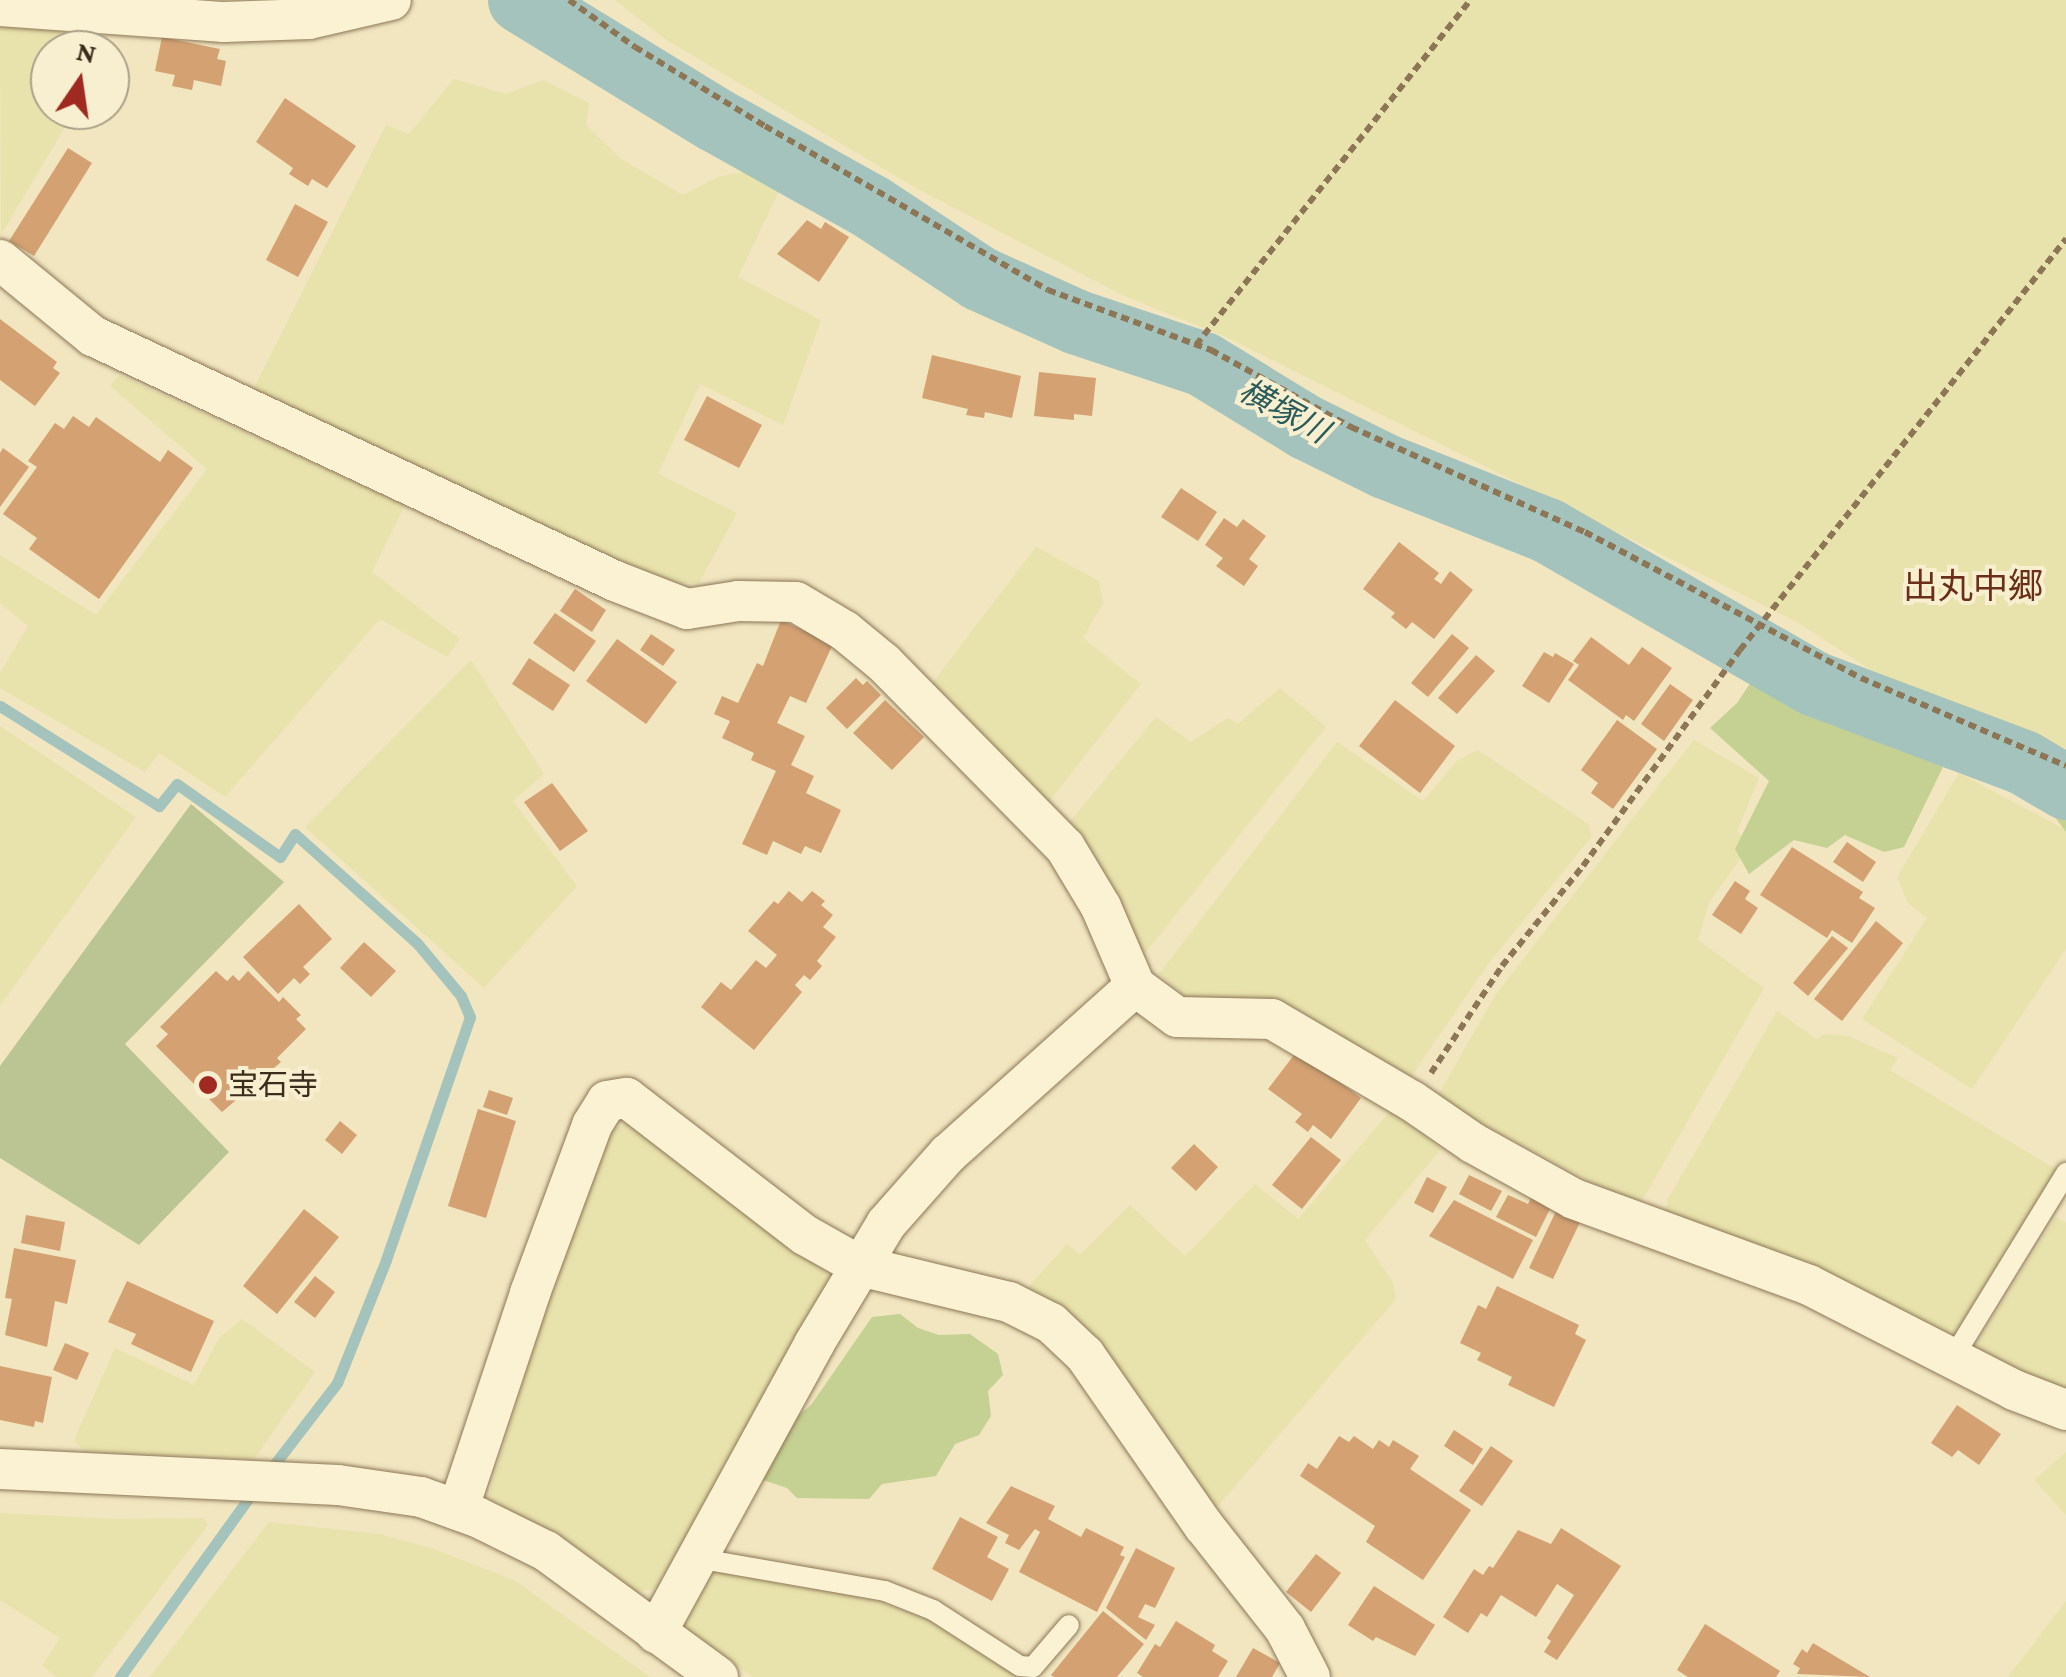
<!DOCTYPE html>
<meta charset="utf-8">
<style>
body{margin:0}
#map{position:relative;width:2066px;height:1677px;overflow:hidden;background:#f1e6c0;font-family:"Crimson Pro","Noto Sans JP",serif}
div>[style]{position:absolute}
.farmland>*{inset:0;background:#e8e2ac}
.green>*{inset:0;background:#c5d093}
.cemetery>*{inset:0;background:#bbc493}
.stream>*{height:11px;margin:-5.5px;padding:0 5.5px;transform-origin:5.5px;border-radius:5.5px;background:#a3c3bc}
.river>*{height:65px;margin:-32.5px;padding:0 32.5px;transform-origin:32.5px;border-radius:32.5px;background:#a3c3bc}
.building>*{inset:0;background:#d3a172}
.path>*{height:6px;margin-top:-3px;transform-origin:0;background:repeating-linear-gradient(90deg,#8c7656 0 8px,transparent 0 13px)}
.roads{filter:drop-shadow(0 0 2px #8c7656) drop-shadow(0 0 2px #8c7656)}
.lane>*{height:20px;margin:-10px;padding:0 10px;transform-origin:10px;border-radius:10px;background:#fbf2d4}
.street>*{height:40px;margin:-20px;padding:0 20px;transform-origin:20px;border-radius:20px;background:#fbf2d4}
.dots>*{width:28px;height:28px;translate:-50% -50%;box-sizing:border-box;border:5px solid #f8efd0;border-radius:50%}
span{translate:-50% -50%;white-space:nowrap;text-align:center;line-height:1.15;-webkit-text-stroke:8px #f8efd0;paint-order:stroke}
.poi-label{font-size:30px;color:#3a2d1c}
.left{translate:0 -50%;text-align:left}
.water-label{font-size:32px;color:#2a5b5b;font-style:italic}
.quarter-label{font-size:35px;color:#6a2f18}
.north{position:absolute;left:30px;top:30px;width:100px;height:100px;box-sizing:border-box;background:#f8efd0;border:2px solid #aca188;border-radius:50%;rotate:13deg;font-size:28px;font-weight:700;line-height:40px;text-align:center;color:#3a2d1c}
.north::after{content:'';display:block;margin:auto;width:35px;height:45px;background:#a02921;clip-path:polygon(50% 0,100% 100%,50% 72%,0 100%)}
</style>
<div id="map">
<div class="farmland">
<div style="clip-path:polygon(615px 0,2066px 0,2066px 748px,1869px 669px,1797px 622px,1228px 338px,1122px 295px,914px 187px,665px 39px)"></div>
<div style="clip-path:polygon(0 25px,96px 33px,111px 49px,50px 50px,50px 110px,75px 110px,1px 235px)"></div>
<div style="clip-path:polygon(454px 79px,506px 94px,543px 80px,589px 103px,586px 125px,621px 159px,683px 195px,718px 177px,753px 170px,781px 187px,738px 277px,821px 320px,783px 425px,700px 384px,658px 474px,737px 513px,699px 583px,667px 583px,614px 563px,253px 390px,386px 125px,409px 134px)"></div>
<div style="clip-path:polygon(119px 375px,405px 505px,372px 572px,460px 639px,447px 657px,380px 619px,225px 797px,159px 753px,145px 772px,0 688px,0 673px,28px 626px,0 603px,0 555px,96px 615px,207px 469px,110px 386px)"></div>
<div style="clip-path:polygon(1036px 547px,1099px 581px,1103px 603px,1083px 638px,1141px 684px,1048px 803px,930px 686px)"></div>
<div style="clip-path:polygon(471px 660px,544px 774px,513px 801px,577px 886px,484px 988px,305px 827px)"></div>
<div style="clip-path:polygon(1280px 688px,1326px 727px,1142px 957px,1069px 823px,1156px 717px,1191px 742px,1228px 718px,1238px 724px)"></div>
<div style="clip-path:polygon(0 726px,136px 817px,0 1006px)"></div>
<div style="clip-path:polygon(1694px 740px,1759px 778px,1737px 832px,1751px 844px,1709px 902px,1698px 940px,1764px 988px,1643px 1199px,1626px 1201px,1436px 1099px,1496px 994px)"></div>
<div style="clip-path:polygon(1337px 742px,1423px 801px,1457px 761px,1478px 750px,1588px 824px,1592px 836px,1488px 964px,1411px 1077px,1399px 1079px,1185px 996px,1159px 974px)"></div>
<div style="clip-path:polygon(1959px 773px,2066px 830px,2066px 949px,1972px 1089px,1862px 1019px,1927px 918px,1908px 903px,1897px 877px)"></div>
<div style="clip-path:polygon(1777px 1011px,1816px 1039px,1825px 1034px,1848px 1036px,1898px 1058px,1890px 1070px,2059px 1171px,1957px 1332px,1945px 1337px,1664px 1220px,1668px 1199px)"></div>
<div style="clip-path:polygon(1392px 1109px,1441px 1149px,1365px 1240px,1393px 1283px,1396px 1299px,1212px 1513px,1025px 1298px,1031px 1284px,1067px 1244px,1080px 1255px,1130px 1205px,1185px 1256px,1255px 1184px,1298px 1219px)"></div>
<div style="clip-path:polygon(632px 1123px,827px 1273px,831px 1288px,656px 1588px,629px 1593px,569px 1547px,488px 1498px,542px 1318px,603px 1145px,613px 1128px)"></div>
<div style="clip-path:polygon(2056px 1217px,2066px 1223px,2066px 1389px,2023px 1374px,1974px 1347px)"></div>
<div style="clip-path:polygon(242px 1319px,315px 1372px,254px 1459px,85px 1452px,74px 1440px,115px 1348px,194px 1385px,219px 1338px)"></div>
<div style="clip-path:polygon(2066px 1452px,2066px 1515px,2034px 1480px)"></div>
<div style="clip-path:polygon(0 1513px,115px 1519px,203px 1518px,208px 1525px,92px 1677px,57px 1677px,42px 1666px,60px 1638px,0 1600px)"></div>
<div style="clip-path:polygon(269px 1522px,379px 1534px,434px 1549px,514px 1580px,650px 1677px,150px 1677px)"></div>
<div style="clip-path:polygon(717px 1570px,852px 1592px,943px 1625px,1017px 1677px,753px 1677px,682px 1627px,681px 1609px,700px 1575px)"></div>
<div style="clip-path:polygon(2066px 1601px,2066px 1677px,2008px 1677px)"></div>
</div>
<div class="green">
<div style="clip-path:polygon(1790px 661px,1883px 701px,1908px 733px,2032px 778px,2066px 797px,2066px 832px,2048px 808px,2016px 789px,1943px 767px,1904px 847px,1884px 852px,1845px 835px,1827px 848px,1794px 840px,1749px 874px,1735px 849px,1769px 781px,1710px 728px,1737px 703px,1755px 676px)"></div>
<div style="clip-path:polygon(900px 1314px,918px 1328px,939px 1335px,970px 1334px,998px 1354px,1003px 1375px,988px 1391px,991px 1416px,979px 1435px,955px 1444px,936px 1476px,882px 1484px,869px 1499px,797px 1498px,787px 1488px,763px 1480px,774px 1436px,811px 1405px,872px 1317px)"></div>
</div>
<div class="cemetery">
<div style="clip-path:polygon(191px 804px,284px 882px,125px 1044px,229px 1152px,139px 1245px,0 1158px,0 1066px)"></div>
</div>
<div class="stream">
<div style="left:0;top:706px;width:188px;rotate:32.2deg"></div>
<div style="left:159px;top:806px;width:28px;rotate:-51deg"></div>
<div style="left:177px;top:784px;width:126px;rotate:35.3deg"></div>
<div style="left:280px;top:857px;width:27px;rotate:-57deg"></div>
<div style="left:295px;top:834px;width:164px;rotate:41.8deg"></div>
<div style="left:417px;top:943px;width:69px;rotate:50.3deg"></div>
<div style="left:461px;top:996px;width:23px;rotate:67deg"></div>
<div style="left:470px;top:1017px;width:257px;rotate:109.1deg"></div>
<div style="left:386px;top:1260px;width:132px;rotate:111.7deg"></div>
<div style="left:337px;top:1383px;width:115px;rotate:127.6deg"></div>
<div style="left:120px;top:1677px;width:231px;rotate:-54.3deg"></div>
</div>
<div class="river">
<div style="left:520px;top:0;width:230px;rotate:31.5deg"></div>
<div style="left:716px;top:120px;width:176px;rotate:29.2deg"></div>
<div style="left:870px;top:206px;width:131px;rotate:33.4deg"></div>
<div style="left:979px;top:278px;width:107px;rotate:24.2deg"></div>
<div style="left:1077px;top:322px;width:133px;rotate:18.4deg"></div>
<div style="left:1203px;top:364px;width:121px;rotate:31.5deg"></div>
<div style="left:1306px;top:427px;width:88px;rotate:26.3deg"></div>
<div style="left:1385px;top:466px;width:174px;rotate:21.6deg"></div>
<div style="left:1547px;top:530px;width:307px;rotate:29.9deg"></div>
<div style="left:1813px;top:683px;width:224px;rotate:20.6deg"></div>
<div style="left:2023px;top:762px;width:50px;rotate:30.2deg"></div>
</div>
<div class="building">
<div style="clip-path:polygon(162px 37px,220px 49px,217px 59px,226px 61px,221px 86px,194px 80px,192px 90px,172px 86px,175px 75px,155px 71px)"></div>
<div style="clip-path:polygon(285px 98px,356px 146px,327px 188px,312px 179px,308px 186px,289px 174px,293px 168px,256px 142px)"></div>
<div style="clip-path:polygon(68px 148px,92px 163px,34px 256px,9px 241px)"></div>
<div style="clip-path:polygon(295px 204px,328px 222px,298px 277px,266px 260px)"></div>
<div style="clip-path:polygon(807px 220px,821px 229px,825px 222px,849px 237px,819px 282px,777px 254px)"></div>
<div style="clip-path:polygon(0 319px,57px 362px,53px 368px,60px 373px,35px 406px,0 380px)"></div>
<div style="clip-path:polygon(932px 355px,1021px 376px,1012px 418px,985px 412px,984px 418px,966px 415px,968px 409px,922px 398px)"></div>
<div style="clip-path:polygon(1039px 372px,1096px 378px,1092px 416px,1074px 414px,1074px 420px,1034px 416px)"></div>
<div style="clip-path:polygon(707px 396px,762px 425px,739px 468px,684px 440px)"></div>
<div style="clip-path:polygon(73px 416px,89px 427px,96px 417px,160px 462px,168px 450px,193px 468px,99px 599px,29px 549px,37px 538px,3px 514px,37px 467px,28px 461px,55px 423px,64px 429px)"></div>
<div style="clip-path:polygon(3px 448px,29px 467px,0 507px,0 453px)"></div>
<div style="clip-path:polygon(1181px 488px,1217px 512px,1198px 541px,1161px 517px)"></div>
<div style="clip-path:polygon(1224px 518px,1237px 527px,1243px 519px,1266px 536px,1249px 559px,1258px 566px,1244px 586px,1216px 566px,1223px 558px,1205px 545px)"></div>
<div style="clip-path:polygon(1399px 542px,1439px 573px,1434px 579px,1441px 584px,1450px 571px,1473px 590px,1434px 639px,1412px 622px,1406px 629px,1391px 617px,1395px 613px,1363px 589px)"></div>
<div style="clip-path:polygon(575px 589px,606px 610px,592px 632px,560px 611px)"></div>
<div style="clip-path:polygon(555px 613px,596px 641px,574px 672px,533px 643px)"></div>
<div style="clip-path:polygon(781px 620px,833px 644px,806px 703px,790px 696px,777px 723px,805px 736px,791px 765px,814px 776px,806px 793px,841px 810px,821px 853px,805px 846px,801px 854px,773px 841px,767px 855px,742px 844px,776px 771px,751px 760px,754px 753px,722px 738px,730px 721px,714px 714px,722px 696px,738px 703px,757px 663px,763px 666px)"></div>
<div style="clip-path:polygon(651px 634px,675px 650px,663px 666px,640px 650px)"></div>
<div style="clip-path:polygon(1452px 634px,1469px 648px,1428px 697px,1411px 683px)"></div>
<div style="clip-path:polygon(1591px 637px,1629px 665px,1642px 647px,1672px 668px,1634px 721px,1626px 715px,1623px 720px,1568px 680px,1579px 665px,1573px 661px)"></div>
<div style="clip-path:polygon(617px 639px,677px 682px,646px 724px,586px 681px)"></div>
<div style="clip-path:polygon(1544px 652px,1553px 657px,1555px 653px,1574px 664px,1549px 703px,1522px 686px)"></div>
<div style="clip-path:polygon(1476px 655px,1495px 671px,1457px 714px,1438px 698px)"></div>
<div style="clip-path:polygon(529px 658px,570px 685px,553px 711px,512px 684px)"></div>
<div style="clip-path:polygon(856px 678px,863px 685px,867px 681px,881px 695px,847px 729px,826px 708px)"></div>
<div style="clip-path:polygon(1670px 684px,1693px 700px,1664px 741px,1641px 724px)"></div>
<div style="clip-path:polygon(885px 700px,924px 737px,892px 770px,853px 733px)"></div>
<div style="clip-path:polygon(1395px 700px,1455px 746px,1420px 793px,1359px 746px)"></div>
<div style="clip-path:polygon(1617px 720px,1657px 749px,1613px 809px,1591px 793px,1598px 783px,1581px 770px)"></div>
<div style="clip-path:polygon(552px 783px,588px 831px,560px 851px,524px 802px)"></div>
<div style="clip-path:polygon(1847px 842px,1876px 862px,1863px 882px,1833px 862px)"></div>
<div style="clip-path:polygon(1792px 847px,1863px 892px,1859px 898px,1875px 908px,1852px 943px,1832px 930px,1827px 938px,1760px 895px)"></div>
<div style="clip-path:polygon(1735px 881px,1750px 891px,1745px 899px,1758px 908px,1741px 934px,1712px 915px)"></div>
<div style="clip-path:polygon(789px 891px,802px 902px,812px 891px,825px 901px,821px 905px,833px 915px,823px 927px,836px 937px,817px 961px,822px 966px,810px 980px,804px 975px,795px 985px,802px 992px,754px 1050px,701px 1007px,721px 982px,731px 990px,756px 960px,766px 968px,777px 955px,748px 931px,774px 901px,778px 904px)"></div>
<div style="clip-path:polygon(299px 904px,332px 939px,303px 967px,310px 974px,300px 984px,294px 978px,278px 994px,243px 957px)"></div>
<div style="clip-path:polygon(1876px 921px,1903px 943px,1842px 1021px,1814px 999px)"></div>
<div style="clip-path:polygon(1832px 936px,1848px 948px,1808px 996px,1793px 983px)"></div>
<div style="clip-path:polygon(364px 942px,396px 971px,371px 997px,340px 968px)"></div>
<div style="clip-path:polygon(216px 971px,227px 981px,233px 975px,239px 981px,248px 971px,279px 1002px,283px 997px,301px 1015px,296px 1019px,306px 1029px,277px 1058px,281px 1062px,222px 1112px,156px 1046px,168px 1034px,160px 1027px)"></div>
<div style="clip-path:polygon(1297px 1051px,1361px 1098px,1331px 1139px,1313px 1125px,1308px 1132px,1295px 1122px,1302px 1114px,1268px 1089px)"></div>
<div style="clip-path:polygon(489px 1090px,513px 1098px,507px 1115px,483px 1107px)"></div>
<div style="clip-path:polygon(478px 1109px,516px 1121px,486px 1218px,448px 1206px)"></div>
<div style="clip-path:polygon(340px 1121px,357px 1135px,342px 1154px,325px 1140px)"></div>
<div style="clip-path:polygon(1311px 1137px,1341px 1160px,1302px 1209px,1272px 1185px)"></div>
<div style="clip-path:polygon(1194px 1144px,1218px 1167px,1196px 1191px,1171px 1168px)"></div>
<div style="clip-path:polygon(1469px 1175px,1502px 1191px,1491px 1211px,1459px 1194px)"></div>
<div style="clip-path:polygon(1427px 1177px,1447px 1187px,1433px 1213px,1414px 1203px)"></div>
<div style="clip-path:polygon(1533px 1194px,1547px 1201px,1544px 1206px,1550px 1209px,1536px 1237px,1496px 1217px,1508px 1195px,1528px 1204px)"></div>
<div style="clip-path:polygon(1454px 1200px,1533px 1240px,1513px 1279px,1429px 1236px)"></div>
<div style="clip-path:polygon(1558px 1207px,1582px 1218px,1553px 1279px,1529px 1268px)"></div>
<div style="clip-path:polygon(304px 1209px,339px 1237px,277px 1314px,243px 1286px)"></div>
<div style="clip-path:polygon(26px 1215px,65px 1222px,60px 1251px,21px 1243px)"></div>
<div style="clip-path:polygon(14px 1248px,76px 1260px,67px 1304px,55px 1301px,47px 1347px,5px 1335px,12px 1299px,5px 1298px)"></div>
<div style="clip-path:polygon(315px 1276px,335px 1292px,315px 1318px,294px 1302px)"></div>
<div style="clip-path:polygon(127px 1281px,214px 1321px,191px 1372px,131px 1344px,136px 1334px,108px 1322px)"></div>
<div style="clip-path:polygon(1497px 1286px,1579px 1325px,1575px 1334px,1586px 1340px,1554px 1407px,1508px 1385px,1512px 1377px,1477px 1360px,1481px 1353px,1460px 1343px,1478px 1305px,1486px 1309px)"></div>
<div style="clip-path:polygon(65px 1343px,89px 1353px,77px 1380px,53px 1370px)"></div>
<div style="clip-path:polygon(0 1366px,52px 1377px,43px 1423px,35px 1421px,34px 1427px,0 1420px)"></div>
<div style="clip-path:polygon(1957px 1405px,2001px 1434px,1979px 1465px,1958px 1450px,1952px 1457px,1931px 1443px)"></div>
<div style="clip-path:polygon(1454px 1430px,1483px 1449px,1473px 1465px,1444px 1446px)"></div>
<div style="clip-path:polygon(1339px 1436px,1349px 1442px,1354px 1436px,1373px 1449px,1379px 1440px,1389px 1447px,1393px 1440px,1419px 1456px,1410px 1469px,1471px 1510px,1423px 1580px,1366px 1542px,1375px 1526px,1300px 1476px,1308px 1463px,1317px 1469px)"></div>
<div style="clip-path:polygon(1491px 1446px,1513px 1461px,1482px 1506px,1459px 1491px)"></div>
<div style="clip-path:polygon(1011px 1486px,1055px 1506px,1048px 1519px,1081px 1537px,1086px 1528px,1124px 1547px,1120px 1555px,1125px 1557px,1097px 1612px,1019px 1572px,1040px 1532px,1035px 1529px,1019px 1550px,1005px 1543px,1009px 1535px,986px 1523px)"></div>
<div style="clip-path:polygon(960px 1517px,998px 1537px,987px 1557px,1009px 1569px,992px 1601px,932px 1569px)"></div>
<div style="clip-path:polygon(1561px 1528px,1621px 1566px,1557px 1660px,1544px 1652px,1551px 1641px,1547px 1638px,1574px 1595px,1557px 1584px,1536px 1617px,1501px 1595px,1487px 1617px,1481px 1613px,1468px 1633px,1443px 1617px,1474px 1569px,1483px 1575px,1489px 1566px,1493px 1568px,1518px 1530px,1551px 1544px)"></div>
<div style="clip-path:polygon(1136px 1548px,1175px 1568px,1155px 1608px,1145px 1604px,1138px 1617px,1155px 1625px,1146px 1640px,1106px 1608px)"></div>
<div style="clip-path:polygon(1316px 1554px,1341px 1573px,1311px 1612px,1286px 1592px)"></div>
<div style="clip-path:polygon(1374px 1586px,1435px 1625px,1415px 1656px,1376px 1637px,1373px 1641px,1348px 1625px)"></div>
<div style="clip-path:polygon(1103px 1611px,1144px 1644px,1117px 1677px,1054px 1677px,1051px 1675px)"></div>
<div style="clip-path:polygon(1176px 1621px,1215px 1645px,1212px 1651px,1228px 1661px,1218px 1677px,1143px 1677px,1137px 1673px,1155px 1644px,1160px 1647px)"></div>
<div style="clip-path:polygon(1705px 1624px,1780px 1671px,1776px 1677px,1688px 1677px,1677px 1670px)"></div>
<div style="clip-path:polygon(1813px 1643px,1870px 1677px,1797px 1674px,1800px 1668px,1793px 1664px,1802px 1649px,1807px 1653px)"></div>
<div style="clip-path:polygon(1253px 1648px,1280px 1663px,1272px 1677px,1236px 1677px)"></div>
</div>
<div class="path">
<div style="left:569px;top:0;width:81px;rotate:35.5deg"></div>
<div style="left:635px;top:47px;width:152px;rotate:31.3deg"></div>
<div style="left:765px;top:126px;width:327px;rotate:30.1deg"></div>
<div style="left:1048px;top:290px;width:174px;rotate:20.2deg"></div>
<div style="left:1211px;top:350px;width:160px;rotate:28.8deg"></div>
<div style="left:1351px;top:427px;width:256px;rotate:24.2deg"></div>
<div style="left:1585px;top:532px;width:312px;rotate:27.9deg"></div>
<div style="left:1861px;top:678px;width:223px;rotate:23.2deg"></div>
<div style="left:1196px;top:345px;width:441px;rotate:-51.5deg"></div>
<div style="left:1431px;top:1073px;width:128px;rotate:-56.4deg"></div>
<div style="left:1502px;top:966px;width:129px;rotate:-51deg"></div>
<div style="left:1583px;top:866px;width:267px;rotate:-54deg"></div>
<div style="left:1740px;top:650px;width:525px;rotate:-51.58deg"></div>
</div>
<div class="roads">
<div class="lane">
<div style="left:1954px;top:1356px;width:215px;rotate:-58.5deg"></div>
<div style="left:696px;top:1558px;width:192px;rotate:9.9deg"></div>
<div style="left:885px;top:1591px;width:52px;rotate:21.6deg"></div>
<div style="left:933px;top:1610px;width:103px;rotate:32.8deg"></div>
<div style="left:1020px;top:1666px;width:13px;rotate:4deg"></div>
<div style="left:1033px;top:1667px;width:55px;rotate:-49.4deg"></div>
</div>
<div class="street">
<div style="left:0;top:6px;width:225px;rotate:4.1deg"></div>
<div style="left:224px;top:22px;width:85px;rotate:-2deg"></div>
<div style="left:309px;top:19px;width:84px;rotate:-13deg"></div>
<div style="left:0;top:260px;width:120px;rotate:39.3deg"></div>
<div style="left:93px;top:336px;width:577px;rotate:25.14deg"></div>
<div style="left:615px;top:581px;width:77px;rotate:21.3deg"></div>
<div style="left:687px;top:609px;width:52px;rotate:-8.9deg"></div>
<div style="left:738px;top:601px;width:58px;rotate:1deg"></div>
<div style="left:796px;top:602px;width:57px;rotate:30.6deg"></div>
<div style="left:845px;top:631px;width:50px;rotate:39.4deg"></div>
<div style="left:884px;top:663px;width:258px;rotate:45.5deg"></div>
<div style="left:1065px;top:847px;width:70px;rotate:59deg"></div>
<div style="left:1101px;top:907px;width:86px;rotate:66.7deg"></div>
<div style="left:1135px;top:986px;width:52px;rotate:36.4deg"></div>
<div style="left:1177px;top:1017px;width:95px;rotate:1.2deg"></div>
<div style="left:1272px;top:1019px;width:162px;rotate:30.4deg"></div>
<div style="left:1412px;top:1101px;width:74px;rotate:34.5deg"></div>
<div style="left:1473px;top:1143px;width:115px;rotate:29deg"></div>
<div style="left:1574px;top:1199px;width:250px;rotate:20.1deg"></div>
<div style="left:1809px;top:1285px;width:230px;rotate:27.1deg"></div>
<div style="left:2014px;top:1390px;width:56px;rotate:21deg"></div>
<div style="left:0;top:1469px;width:338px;rotate:2.7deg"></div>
<div style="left:338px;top:1485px;width:84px;rotate:8.2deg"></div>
<div style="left:421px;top:1497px;width:59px;rotate:19.7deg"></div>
<div style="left:477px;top:1517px;width:77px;rotate:26.2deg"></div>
<div style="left:546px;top:1551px;width:213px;rotate:36.2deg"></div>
<div style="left:458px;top:1510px;width:229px;rotate:-71.6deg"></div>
<div style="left:530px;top:1293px;width:179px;rotate:-69.7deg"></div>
<div style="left:592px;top:1125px;width:28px;rotate:-58deg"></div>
<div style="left:607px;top:1101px;width:20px;rotate:-9deg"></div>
<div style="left:627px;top:1098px;width:225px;rotate:37.6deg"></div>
<div style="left:805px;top:1235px;width:63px;rotate:29.4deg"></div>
<div style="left:860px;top:1266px;width:153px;rotate:13.6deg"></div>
<div style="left:1009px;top:1302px;width:47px;rotate:26.6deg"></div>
<div style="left:1051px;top:1323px;width:47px;rotate:43.3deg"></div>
<div style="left:1085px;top:1355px;width:208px;rotate:55.2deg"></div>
<div style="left:1204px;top:1526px;width:131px;rotate:51.8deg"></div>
<div style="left:1285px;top:1629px;width:54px;rotate:62.5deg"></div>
<div style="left:656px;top:1633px;width:329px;rotate:-61.3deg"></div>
<div style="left:814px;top:1344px;width:140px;rotate:-59deg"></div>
<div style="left:886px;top:1224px;width:94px;rotate:-48.5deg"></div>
<div style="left:948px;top:1154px;width:251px;rotate:-41.9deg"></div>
</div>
</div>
<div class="dots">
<div style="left:208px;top:1085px;background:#a02921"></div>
</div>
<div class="poi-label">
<span class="left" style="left:228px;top:1085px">宝石寺</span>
</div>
<div class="water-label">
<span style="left:1284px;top:411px;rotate:29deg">横塚川</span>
</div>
<div class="quarter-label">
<span style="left:1973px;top:587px">出丸中郷</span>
</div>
<div class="north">N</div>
</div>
